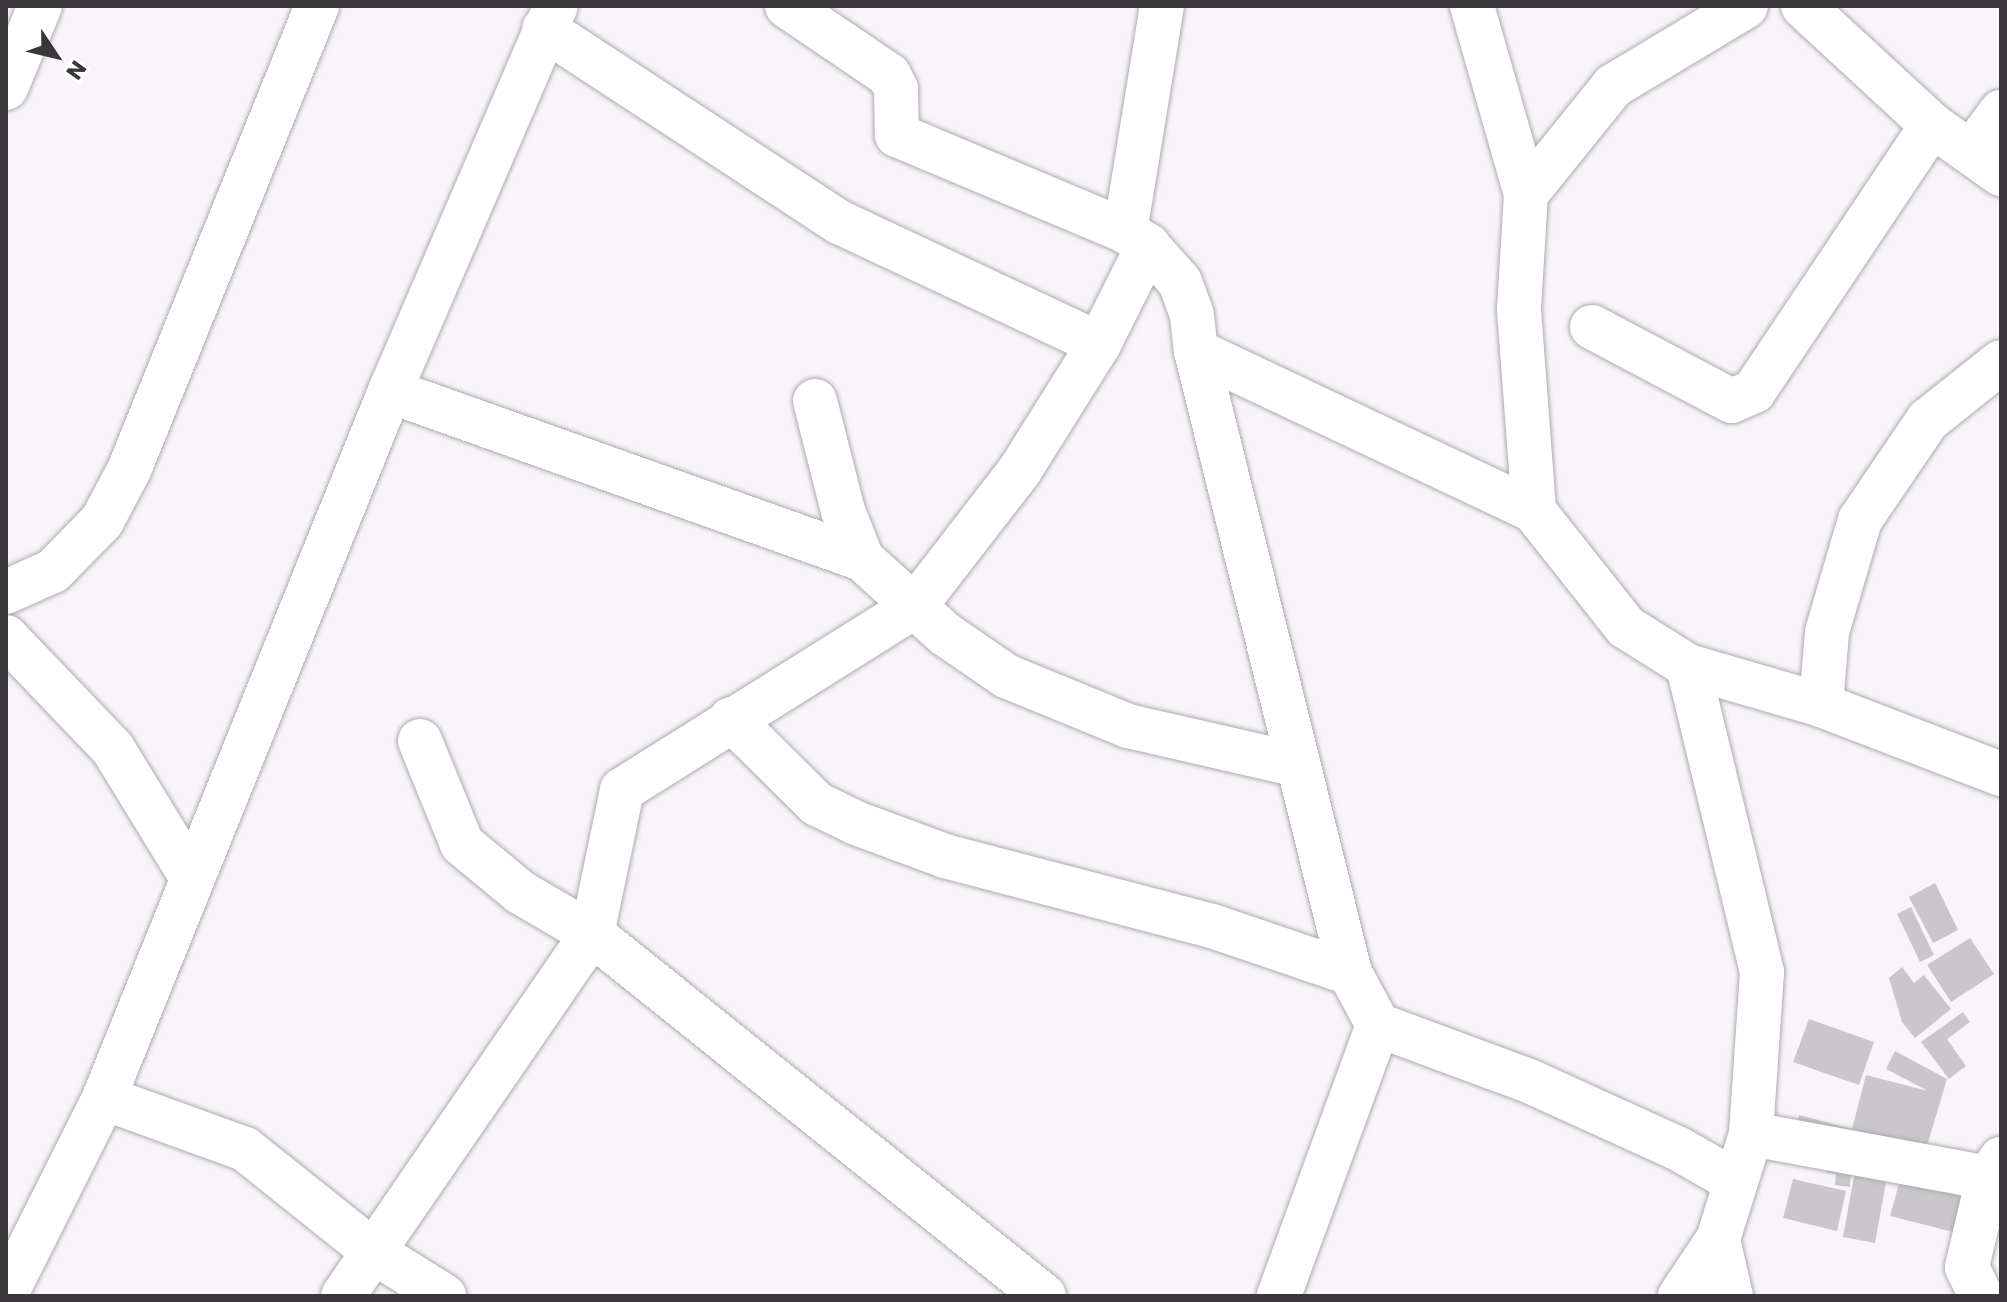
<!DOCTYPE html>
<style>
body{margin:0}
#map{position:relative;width:2007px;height:1302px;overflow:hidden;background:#f8f4fa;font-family:Poppins,sans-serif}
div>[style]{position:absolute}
.building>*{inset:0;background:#c9c6cc}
.roads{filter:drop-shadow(0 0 2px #adaaaf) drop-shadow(0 0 2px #adaaaf)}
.minor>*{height:44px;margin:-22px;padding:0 22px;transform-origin:22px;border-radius:22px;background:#fff}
span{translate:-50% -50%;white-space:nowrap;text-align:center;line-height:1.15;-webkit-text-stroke:7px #fff;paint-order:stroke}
.frame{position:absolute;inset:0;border:8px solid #393739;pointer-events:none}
.north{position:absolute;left:16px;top:16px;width:80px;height:80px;-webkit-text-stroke:6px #fff;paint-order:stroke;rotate:125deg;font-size:22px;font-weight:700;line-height:32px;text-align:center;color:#393739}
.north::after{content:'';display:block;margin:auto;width:28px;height:36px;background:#393739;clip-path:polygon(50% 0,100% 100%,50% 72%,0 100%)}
</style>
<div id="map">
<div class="building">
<div style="clip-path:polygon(1935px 883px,1958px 930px,1933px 943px,1909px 897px)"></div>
<div style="clip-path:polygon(1911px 907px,1934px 955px,1920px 962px,1897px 914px)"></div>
<div style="clip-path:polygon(1970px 938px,1994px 974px,1951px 1002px,1927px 965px)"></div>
<div style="clip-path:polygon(1902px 967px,1914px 983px,1924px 975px,1951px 1009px,1915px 1038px,1902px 1022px,1889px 978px)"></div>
<div style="clip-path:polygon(1963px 1012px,1970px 1022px,1947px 1039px,1966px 1066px,1949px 1079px,1921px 1042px)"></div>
<div style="clip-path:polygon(1809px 1019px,1874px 1042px,1859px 1085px,1793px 1062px)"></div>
<div style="clip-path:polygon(1895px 1051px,1947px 1079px,1921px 1166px,1795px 1132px,1799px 1115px,1852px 1129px,1866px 1075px,1928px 1091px,1886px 1069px)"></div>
<div style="clip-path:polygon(1829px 1158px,1851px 1170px,1850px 1187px,1835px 1185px,1836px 1174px,1827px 1173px)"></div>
<div style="clip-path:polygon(1857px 1160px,1889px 1166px,1875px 1243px,1843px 1237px)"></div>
<div style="clip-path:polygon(1793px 1179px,1846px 1191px,1837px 1231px,1783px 1218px)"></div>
<div style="clip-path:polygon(1900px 1180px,1962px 1196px,1953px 1232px,1890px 1216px)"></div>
</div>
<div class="roads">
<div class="minor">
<div style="left:787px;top:6px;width:123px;rotate:34.1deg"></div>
<div style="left:889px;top:75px;width:16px;rotate:63deg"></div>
<div style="left:896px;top:89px;width:46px;rotate:88.8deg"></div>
<div style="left:897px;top:135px;width:247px;rotate:22.8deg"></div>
<div style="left:1162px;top:6px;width:228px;rotate:99.3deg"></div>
<div style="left:1125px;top:231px;width:27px;rotate:33deg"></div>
<div style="left:1148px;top:246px;width:48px;rotate:48.4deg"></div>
<div style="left:1180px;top:282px;width:35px;rotate:70deg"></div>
<div style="left:1192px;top:315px;width:36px;rotate:84deg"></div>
<div style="left:1196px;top:351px;width:641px;rotate:76.09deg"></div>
<div style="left:1350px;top:973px;width:59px;rotate:61.7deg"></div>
<div style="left:1378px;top:1025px;width:289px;rotate:110.1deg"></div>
<div style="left:1472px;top:6px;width:196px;rotate:74deg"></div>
<div style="left:1526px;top:194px;width:116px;rotate:93.5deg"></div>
<div style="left:1519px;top:310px;width:202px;rotate:85.7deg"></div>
<div style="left:1534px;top:511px;width:148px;rotate:51.6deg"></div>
<div style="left:1626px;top:627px;width:73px;rotate:32.2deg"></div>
<div style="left:1688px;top:666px;width:315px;rotate:76.4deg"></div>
<div style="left:1762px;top:972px;width:162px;rotate:93.9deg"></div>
<div style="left:1751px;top:1134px;width:110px;rotate:107.4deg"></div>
<div style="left:1718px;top:1239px;width:69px;rotate:123.7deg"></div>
<div style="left:1803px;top:6px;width:176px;rotate:42.7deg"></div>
<div style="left:1932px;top:125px;width:85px;rotate:35.4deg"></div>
<div style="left:544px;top:29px;width:353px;rotate:33.2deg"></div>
<div style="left:839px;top:222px;width:287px;rotate:25.1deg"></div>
<div style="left:6px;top:88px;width:89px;rotate:-67.5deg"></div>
<div style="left:1972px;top:151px;width:49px;rotate:-53.4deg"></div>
<div style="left:1526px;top:194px;width:139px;rotate:-51.1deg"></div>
<div style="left:1613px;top:86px;width:155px;rotate:-31deg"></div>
<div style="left:1592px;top:327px;width:158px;rotate:27.9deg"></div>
<div style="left:1732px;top:401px;width:24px;rotate:-24deg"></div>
<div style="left:1754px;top:391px;width:320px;rotate:-56.2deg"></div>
<div style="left:1196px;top:351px;width:374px;rotate:25.3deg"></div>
<div style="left:390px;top:391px;width:501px;rotate:19.59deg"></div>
<div style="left:862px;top:559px;width:112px;rotate:42.1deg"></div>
<div style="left:945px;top:634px;width:74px;rotate:34.5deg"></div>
<div style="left:1006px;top:676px;width:132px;rotate:22.3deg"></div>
<div style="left:1128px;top:726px;width:174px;rotate:12.9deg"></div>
<div style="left:815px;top:401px;width:114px;rotate:75.7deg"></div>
<div style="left:843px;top:511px;width:52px;rotate:68.4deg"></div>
<div style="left:6px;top:592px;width:51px;rotate:-24.1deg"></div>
<div style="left:53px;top:571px;width:70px;rotate:-45.6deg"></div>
<div style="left:102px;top:521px;width:58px;rotate:-62.1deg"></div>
<div style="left:129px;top:470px;width:501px;rotate:-67.94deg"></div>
<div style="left:6px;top:637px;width:155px;rotate:46.3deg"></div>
<div style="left:113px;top:749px;width:151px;rotate:58.5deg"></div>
<div style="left:1688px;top:666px;width:139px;rotate:16.3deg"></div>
<div style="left:1821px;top:705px;width:193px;rotate:21deg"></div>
<div style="left:1821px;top:705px;width:73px;rotate:-85.3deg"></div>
<div style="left:1827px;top:632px;width:117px;rotate:-73.6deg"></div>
<div style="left:1860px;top:520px;width:121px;rotate:-55.8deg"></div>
<div style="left:1928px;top:420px;width:93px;rotate:-38.5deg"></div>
<div style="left:731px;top:719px;width:121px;rotate:44.7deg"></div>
<div style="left:817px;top:804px;width:43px;rotate:26deg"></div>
<div style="left:856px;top:823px;width:95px;rotate:20.3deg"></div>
<div style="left:945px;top:856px;width:276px;rotate:14.7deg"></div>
<div style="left:1212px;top:926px;width:146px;rotate:18.8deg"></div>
<div style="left:420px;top:741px;width:111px;rotate:67.8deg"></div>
<div style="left:462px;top:844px;width:75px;rotate:39.6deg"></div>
<div style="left:520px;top:892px;width:83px;rotate:30.3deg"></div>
<div style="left:592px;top:934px;width:579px;rotate:38.69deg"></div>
<div style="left:1378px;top:1025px;width:159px;rotate:20.3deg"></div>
<div style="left:1527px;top:1080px;width:165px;rotate:24.4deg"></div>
<div style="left:1677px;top:1148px;width:67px;rotate:29.6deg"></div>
<div style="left:104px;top:1098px;width:150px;rotate:19.9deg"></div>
<div style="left:245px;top:1149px;width:165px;rotate:38.6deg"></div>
<div style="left:374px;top:1252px;width:83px;rotate:32.2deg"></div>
<div style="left:1751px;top:1134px;width:241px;rotate:10.5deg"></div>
<div style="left:1718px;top:1239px;width:58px;rotate:77.2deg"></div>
<div style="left:6px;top:1294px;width:219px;rotate:-63.4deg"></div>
<div style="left:104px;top:1098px;width:763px;rotate:-67.98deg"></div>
<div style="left:390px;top:391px;width:419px;rotate:-66.7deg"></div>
<div style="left:343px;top:1296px;width:439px;rotate:-55.5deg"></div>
<div style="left:592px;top:934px;width:147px;rotate:-78.2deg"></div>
<div style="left:622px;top:790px;width:346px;rotate:-32.1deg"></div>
<div style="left:915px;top:606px;width:172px;rotate:-52.3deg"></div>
<div style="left:1020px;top:470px;width:149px;rotate:-57.9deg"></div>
<div style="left:1099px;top:344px;width:110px;rotate:-63.4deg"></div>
<div style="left:1981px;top:1296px;width:32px;rotate:-116deg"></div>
<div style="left:1967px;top:1267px;width:91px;rotate:-76.7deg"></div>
<div style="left:1988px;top:1178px;width:23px;rotate:-56deg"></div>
</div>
</div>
<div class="frame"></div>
<div class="north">N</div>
</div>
